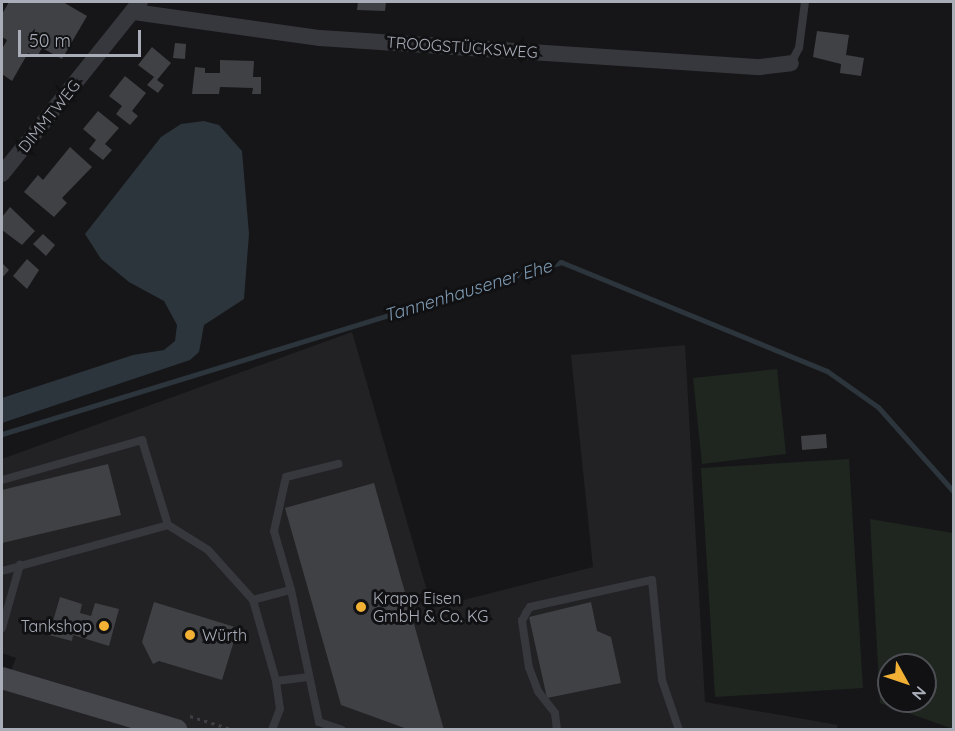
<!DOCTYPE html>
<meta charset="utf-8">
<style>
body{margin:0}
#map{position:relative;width:955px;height:731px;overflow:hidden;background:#161618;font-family:Quicksand,sans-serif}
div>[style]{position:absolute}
.built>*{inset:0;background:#222225}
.green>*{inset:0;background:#1e261f}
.water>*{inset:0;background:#2c353c}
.stream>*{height:5px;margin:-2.5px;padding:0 2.5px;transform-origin:2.5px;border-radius:2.5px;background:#2c353c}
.building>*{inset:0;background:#404145}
.path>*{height:3px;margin-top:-1.5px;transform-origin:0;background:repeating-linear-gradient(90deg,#3d3f44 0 3px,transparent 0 7.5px)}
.service>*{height:8px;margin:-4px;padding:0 4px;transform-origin:4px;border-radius:4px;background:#37383d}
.minor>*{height:16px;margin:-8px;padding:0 8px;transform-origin:8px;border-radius:8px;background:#37383d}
.secondary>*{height:22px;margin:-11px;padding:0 11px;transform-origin:11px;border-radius:11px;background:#45474d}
.dots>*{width:16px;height:16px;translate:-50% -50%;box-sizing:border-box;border:3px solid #111113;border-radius:50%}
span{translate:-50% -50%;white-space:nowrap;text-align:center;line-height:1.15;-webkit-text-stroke:6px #111113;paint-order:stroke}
.street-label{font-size:16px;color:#a8adb8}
.poi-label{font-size:16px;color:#a8adb8}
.left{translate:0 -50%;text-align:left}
.right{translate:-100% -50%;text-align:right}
.water-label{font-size:18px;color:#7f9bb3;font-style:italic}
.frame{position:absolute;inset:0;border:3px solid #a8adb8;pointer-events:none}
.north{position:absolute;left:877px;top:653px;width:60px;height:60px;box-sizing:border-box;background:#111113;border:2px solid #4d4f55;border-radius:50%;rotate:130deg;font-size:16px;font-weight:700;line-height:24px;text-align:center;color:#a8adb8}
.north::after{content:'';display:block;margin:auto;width:21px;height:27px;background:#f2b134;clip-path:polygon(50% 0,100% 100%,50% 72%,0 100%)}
.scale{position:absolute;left:18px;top:30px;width:123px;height:27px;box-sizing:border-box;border:3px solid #a8adb8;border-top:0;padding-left:8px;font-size:18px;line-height:21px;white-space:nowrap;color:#a8adb8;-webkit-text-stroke:4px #111113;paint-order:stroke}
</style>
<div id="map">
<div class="built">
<div style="clip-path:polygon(352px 332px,432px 608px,593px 567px,571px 355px,685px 345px,705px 702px,838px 725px,836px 730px,2px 730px,2px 693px,16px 658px,2px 653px,2px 459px)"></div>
</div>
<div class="green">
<div style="clip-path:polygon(777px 369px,786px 454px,702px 464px,693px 378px)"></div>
<div style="clip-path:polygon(849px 459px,863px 688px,715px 697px,701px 468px)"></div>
<div style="clip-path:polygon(evenodd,870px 519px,953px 533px,953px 729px,880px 703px,870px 519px,889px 665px,925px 665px,925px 701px,889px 701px,889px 665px)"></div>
</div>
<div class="water">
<div style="clip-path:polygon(204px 121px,219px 125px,242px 151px,249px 234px,244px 299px,204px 325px,199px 352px,190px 360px,2px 423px,2px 398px,133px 355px,164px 350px,175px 341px,177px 325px,164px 301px,129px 282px,101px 259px,85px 234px,161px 137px,181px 124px)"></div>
</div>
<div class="stream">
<div style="left:2px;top:434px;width:585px;rotate:-17.1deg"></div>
<div style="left:561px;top:262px;width:287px;rotate:22.3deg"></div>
<div style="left:827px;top:371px;width:62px;rotate:35.2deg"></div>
<div style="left:878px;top:407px;width:114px;rotate:48.2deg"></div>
</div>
<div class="building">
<div style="clip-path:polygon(9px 2px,63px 2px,87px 16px,62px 59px,42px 48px,37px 57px,28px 53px,12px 81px,2px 74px,2px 49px,7px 40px,2px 37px,2px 14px)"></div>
<div style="clip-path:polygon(358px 2px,386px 2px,385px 11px,357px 10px)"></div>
<div style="clip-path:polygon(817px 31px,849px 35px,846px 55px,864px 58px,861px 76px,840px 73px,841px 64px,813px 57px)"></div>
<div style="clip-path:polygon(175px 43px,186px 44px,185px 59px,173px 58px)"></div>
<div style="clip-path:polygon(152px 47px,171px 63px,157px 80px,164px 85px,158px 93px,147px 85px,154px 77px,138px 65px)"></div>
<div style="clip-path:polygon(220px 60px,254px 61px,253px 77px,261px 77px,261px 94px,252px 94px,253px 88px,220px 87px,219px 94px,192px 94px,195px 67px,205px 68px,205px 73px,220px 73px)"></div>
<div style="clip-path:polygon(125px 76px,146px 93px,132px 111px,138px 116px,130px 125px,116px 114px,122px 106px,109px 96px)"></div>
<div style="clip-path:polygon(98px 111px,119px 128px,105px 144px,112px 150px,103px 160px,89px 149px,96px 140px,83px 129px)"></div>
<div style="clip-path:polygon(70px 147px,92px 167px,62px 198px,67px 203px,54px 217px,24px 192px,38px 175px,43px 180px)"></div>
<div style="clip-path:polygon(10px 207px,35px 231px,22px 245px,2px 230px,2px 217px)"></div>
<div style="clip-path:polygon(43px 234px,55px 245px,46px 256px,33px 244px)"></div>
<div style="clip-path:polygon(27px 259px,39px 270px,27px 289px,13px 276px)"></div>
<div style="clip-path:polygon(2px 263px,9px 270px,2px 278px)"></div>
<div style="clip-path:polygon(826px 434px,827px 448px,802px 450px,801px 436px)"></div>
<div style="clip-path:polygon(108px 464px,121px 515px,2px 543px,2px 490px)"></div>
<div style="clip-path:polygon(374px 483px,444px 730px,410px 730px,341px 705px,285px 508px)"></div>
<div style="clip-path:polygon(60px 597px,82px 604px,80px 613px,91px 616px,95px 603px,119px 609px,109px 646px,73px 635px,72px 641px,49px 635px)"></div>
<div style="clip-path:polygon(154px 602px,238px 628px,222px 680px,159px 661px,153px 664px,142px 642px)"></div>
<div style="clip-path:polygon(591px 602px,597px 631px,611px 637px,621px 683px,547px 698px,529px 617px)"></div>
</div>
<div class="path">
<div style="left:190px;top:716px;width:46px;rotate:17.7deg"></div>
</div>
<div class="service">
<div style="left:791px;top:63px;width:17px;rotate:-62deg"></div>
<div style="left:799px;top:48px;width:46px;rotate:-82.6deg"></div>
<div style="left:2px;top:480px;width:146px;rotate:-15.9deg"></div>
<div style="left:142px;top:440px;width:89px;rotate:73deg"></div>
<div style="left:2px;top:571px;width:172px;rotate:-15.5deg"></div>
<div style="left:168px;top:525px;width:47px;rotate:32deg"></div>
<div style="left:208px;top:550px;width:67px;rotate:48deg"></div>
<div style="left:253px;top:600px;width:84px;rotate:74.1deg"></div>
<div style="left:276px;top:681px;width:28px;rotate:82deg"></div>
<div style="left:280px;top:709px;width:22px;rotate:111deg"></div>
<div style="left:291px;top:590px;width:135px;rotate:78deg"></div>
<div style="left:319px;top:722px;width:24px;rotate:19deg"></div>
<div style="left:253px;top:600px;width:39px;rotate:-15deg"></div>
<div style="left:291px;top:590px;width:61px;rotate:-106.1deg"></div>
<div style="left:274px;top:531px;width:55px;rotate:-77.5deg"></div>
<div style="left:286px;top:477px;width:54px;rotate:-14deg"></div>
<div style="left:2px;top:628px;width:66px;rotate:-74.1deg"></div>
<div style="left:276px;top:681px;width:33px;rotate:-7deg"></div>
<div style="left:557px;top:730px;width:17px;rotate:-97deg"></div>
<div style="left:555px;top:713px;width:28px;rotate:-128deg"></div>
<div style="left:538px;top:691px;width:25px;rotate:-111deg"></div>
<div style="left:529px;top:668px;width:48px;rotate:-98.5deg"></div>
<div style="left:522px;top:621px;width:9px;rotate:-63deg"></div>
<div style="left:526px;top:613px;width:7px;rotate:-56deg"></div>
<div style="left:530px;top:607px;width:125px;rotate:-12.5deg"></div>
<div style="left:652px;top:580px;width:100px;rotate:84.3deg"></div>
<div style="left:662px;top:680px;width:53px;rotate:71.2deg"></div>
</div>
<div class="minor">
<div style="left:134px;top:12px;width:188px;rotate:8deg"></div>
<div style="left:320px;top:38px;width:441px;rotate:3.8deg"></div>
<div style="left:760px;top:67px;width:31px;rotate:-7deg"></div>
<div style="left:2px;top:174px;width:221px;rotate:-51.3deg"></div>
</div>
<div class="secondary">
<div style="left:2px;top:678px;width:182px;rotate:16.6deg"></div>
</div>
<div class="dots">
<div style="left:361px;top:607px;background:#f2b134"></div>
<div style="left:104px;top:626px;background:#f2b134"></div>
<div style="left:190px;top:635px;background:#f2b134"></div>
</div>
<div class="street-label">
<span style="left:462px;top:47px;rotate:4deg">TROOGSTÜCKSWEG</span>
<span style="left:49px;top:116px;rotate:-51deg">DIMMTWEG</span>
</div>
<div class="poi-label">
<span class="left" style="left:373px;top:607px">Krapp Eisen<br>GmbH &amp; Co. KG</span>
<span class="right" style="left:92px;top:626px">Tankshop</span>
<span class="left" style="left:202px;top:635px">Würth</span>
</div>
<div class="water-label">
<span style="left:468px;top:291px;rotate:-17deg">Tannenhausener Ehe</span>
</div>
<div class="frame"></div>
<div class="north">N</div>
<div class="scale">50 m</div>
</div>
